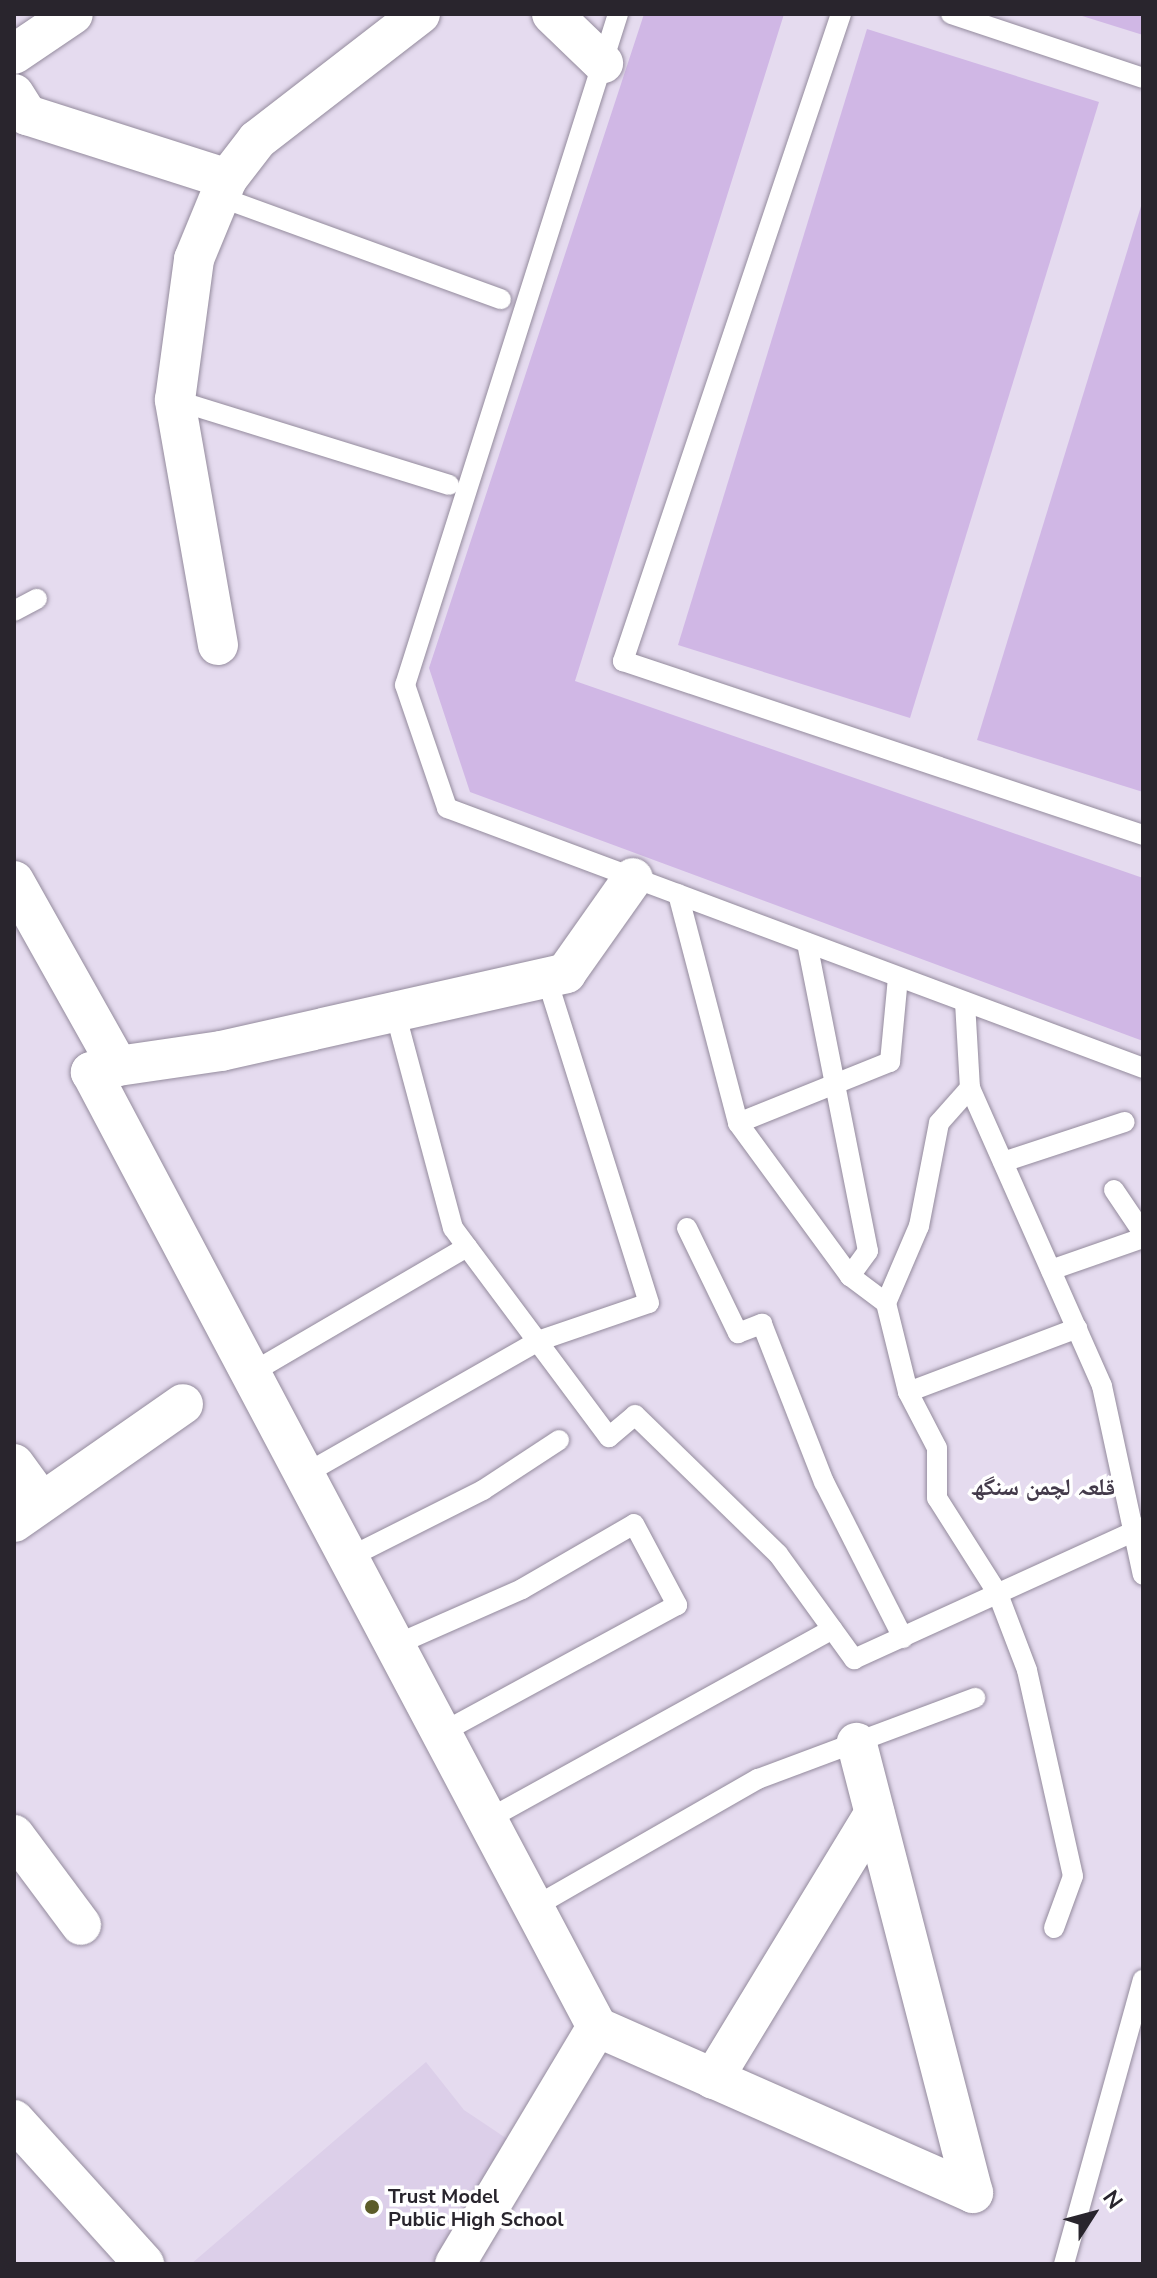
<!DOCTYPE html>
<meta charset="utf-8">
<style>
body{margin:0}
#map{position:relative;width:1157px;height:2278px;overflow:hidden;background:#e5dbef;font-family:"Nunito Sans","Noto Naskh Arabic",sans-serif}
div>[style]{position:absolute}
.built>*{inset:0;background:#dccfe9}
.building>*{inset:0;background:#d0b7e5}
.roads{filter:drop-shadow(0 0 2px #948b9d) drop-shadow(0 0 2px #948b9d)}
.service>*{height:20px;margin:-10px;padding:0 10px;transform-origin:10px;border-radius:10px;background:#fff}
.minor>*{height:40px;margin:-20px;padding:0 20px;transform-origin:20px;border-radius:20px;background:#fff}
.dots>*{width:22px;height:22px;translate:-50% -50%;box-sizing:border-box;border:4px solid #fff;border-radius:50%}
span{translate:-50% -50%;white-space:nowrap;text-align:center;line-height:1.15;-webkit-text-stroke:7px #fff;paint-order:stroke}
.poi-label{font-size:20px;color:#29252d;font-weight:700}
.left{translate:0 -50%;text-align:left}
.quarter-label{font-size:24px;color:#433a4a;font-weight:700}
.frame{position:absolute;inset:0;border:16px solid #29252d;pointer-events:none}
.north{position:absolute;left:1053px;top:2174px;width:80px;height:80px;-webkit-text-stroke:6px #fff;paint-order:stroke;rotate:54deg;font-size:22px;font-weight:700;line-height:32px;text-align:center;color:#29252d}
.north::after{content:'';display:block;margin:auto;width:28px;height:36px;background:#29252d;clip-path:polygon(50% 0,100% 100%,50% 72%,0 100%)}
</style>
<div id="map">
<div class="built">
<div style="clip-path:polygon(426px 2062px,464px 2110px,524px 2150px,451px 2264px,191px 2264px)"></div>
</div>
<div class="building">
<div style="clip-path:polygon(644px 14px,784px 14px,575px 681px,1143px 878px,1143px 1041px,470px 792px,429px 668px)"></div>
<div style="clip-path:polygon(1079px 14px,1143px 14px,1143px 35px,1079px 15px)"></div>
<div style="clip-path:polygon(867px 29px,1099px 102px,910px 718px,678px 645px)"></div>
<div style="clip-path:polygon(1142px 203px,1143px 203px,1143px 792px,977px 740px)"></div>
</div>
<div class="roads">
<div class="service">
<div style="left:618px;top:14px;width:704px;rotate:107.61deg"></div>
<div style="left:405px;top:685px;width:130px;rotate:71.1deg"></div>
<div style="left:447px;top:808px;width:743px;rotate:20.48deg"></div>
<div style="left:841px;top:14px;width:683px;rotate:108.62deg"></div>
<div style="left:623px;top:661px;width:548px;rotate:18.5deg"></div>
<div style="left:951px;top:14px;width:202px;rotate:18.4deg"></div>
<div style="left:220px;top:197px;width:299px;rotate:20deg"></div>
<div style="left:175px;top:400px;width:287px;rotate:17.2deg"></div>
<div style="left:14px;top:611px;width:26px;rotate:-28deg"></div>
<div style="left:678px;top:894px;width:237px;rotate:75.3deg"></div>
<div style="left:738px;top:1123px;width:190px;rotate:53.8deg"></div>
<div style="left:807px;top:943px;width:314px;rotate:78.8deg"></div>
<div style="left:868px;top:1251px;width:31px;rotate:126deg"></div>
<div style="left:850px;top:1276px;width:45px;rotate:36.9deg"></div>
<div style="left:965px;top:1002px;width:86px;rotate:86.7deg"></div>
<div style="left:970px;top:1088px;width:326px;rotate:66.1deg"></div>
<div style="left:1102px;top:1386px;width:193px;rotate:77.8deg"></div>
<div style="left:394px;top:1008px;width:228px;rotate:75deg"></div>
<div style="left:453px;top:1228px;width:261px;rotate:53.3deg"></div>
<div style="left:609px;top:1437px;width:34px;rotate:-40deg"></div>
<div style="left:635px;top:1415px;width:199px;rotate:44.2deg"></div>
<div style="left:778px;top:1554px;width:130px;rotate:54.1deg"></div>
<div style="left:854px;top:1659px;width:318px;rotate:-24.5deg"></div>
<div style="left:738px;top:1123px;width:164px;rotate:-21.9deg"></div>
<div style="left:890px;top:1062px;width:85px;rotate:-84.6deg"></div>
<div style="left:1003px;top:1162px;width:128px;rotate:-18.2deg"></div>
<div style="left:1114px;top:1190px;width:52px;rotate:56deg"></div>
<div style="left:687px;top:1228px;width:117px;rotate:64.1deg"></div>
<div style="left:738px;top:1333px;width:26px;rotate:-21deg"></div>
<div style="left:762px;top:1324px;width:170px;rotate:68.6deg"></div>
<div style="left:824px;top:1482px;width:175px;rotate:63.1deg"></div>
<div style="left:1051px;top:1270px;width:97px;rotate:-19.2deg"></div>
<div style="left:253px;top:1372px;width:248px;rotate:-30.3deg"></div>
<div style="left:908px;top:1392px;width:92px;rotate:-103.9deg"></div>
<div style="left:886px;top:1303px;width:84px;rotate:-66.8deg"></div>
<div style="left:919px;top:1226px;width:105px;rotate:-79deg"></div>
<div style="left:939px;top:1123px;width:47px;rotate:-48.5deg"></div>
<div style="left:305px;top:1474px;width:268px;rotate:-29.7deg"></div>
<div style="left:538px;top:1341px;width:117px;rotate:-18.9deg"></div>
<div style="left:649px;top:1303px;width:342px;rotate:-107.5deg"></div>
<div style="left:348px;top:1558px;width:151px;rotate:-26.7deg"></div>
<div style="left:483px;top:1490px;width:91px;rotate:-33.3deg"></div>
<div style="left:393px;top:1646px;width:141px;rotate:-23.8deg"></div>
<div style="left:522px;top:1589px;width:129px;rotate:-30.1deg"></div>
<div style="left:634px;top:1524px;width:92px;rotate:62deg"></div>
<div style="left:677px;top:1605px;width:272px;rotate:151.5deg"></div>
<div style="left:483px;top:1822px;width:399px;rotate:-28.9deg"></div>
<div style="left:529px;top:1910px;width:264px;rotate:-29.8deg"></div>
<div style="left:758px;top:1779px;width:232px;rotate:-20.5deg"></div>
<div style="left:1054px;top:1928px;width:55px;rotate:-69.9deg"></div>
<div style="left:1073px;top:1876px;width:211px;rotate:-102.6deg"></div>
<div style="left:1027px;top:1670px;width:81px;rotate:-110.9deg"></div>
<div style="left:998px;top:1594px;width:114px;rotate:-122.4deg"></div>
<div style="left:937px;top:1498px;width:50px;rotate:-90deg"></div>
<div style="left:937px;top:1448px;width:63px;rotate:-117.4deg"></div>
<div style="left:908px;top:1392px;width:181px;rotate:-20.7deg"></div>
<div style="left:1064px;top:2264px;width:295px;rotate:-74.5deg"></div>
</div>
<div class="minor">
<div style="left:552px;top:14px;width:71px;rotate:43.9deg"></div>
<div style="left:14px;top:54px;width:71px;rotate:-34.1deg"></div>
<div style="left:14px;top:94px;width:25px;rotate:58deg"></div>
<div style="left:27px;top:115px;width:210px;rotate:17.7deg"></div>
<div style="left:218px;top:645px;width:249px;rotate:-100deg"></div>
<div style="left:175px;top:400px;width:142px;rotate:-82.3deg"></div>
<div style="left:194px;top:259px;width:87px;rotate:-67.6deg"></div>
<div style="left:227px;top:179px;width:49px;rotate:-52.4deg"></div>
<div style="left:257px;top:140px;width:206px;rotate:-37.7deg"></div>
<div style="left:14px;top:881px;width:212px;rotate:60.7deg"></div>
<div style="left:118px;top:1066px;width:28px;rotate:167deg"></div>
<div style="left:91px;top:1072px;width:1081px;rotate:62.08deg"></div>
<div style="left:597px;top:2027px;width:411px;rotate:23.8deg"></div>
<div style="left:973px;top:2193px;width:465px;rotate:-104.5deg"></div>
<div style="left:118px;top:1066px;width:104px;rotate:-8.3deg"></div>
<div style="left:221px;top:1051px;width:354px;rotate:-12.7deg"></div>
<div style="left:566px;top:973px;width:116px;rotate:-54.8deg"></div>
<div style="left:14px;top:1464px;width:46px;rotate:53.9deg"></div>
<div style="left:14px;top:1522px;width:206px;rotate:-34.9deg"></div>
<div style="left:14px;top:1835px;width:112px;rotate:53.3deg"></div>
<div style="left:713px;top:2079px;width:311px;rotate:-58.7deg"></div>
<div style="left:14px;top:2120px;width:194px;rotate:47.9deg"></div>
<div style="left:455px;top:2264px;width:276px;rotate:-59.1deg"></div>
</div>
</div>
<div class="dots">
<div style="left:372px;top:2207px;background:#5c5c29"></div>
</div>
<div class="poi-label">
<span class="left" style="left:388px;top:2208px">Trust Model<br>Public High School</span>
</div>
<div class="quarter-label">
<span style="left:1043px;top:1488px">قلعہ لچمن سنگھ</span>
</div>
<div class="frame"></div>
<div class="north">N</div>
</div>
